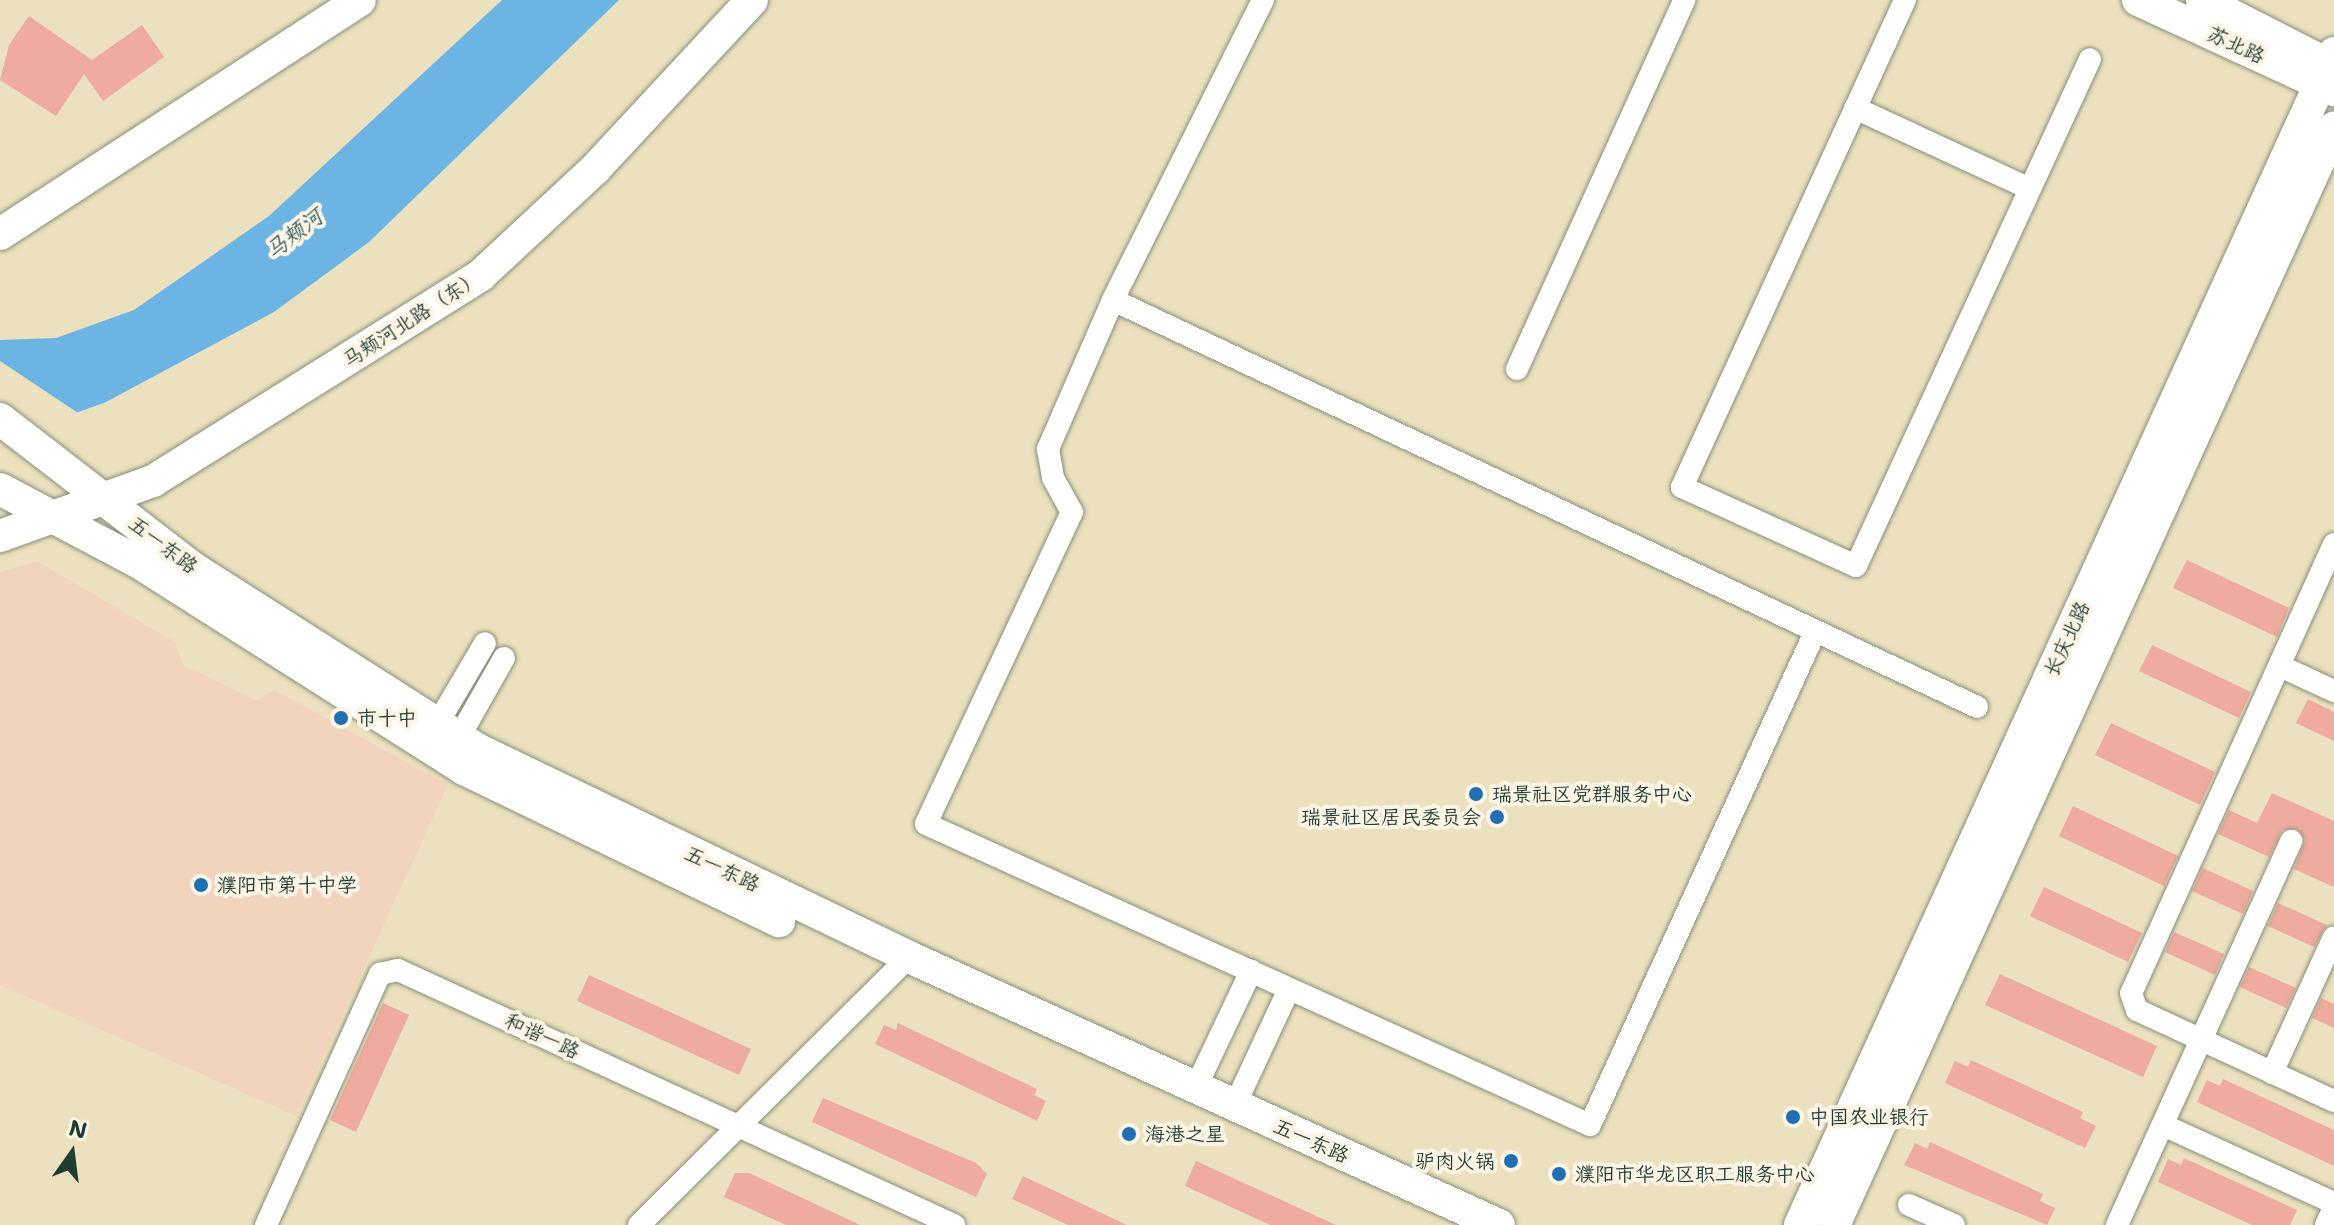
<!DOCTYPE html>
<meta charset="utf-8">
<style>
body{margin:0}
#map{position:relative;width:2334px;height:1225px;overflow:hidden;background:#ece1be;font-family:"Shantell Sans","LXGW WenKai TC",sans-serif}
div>[style]{position:absolute}
.built>*{inset:0;background:#f2d4be}
.water>*{inset:0;background:#6cb4e3}
.pier>*{inset:0;background:#ece1be}
.building>*{inset:0;background:#eeab9e}
.roads{filter:drop-shadow(0 0 2px #868f79) drop-shadow(0 0 2px #868f79)}
.street>*{height:22px;margin:-11px;padding:0 11px;transform-origin:11px;border-radius:11px;background:#fff}
.secondary>*{height:32px;margin:-16px;padding:0 16px;transform-origin:16px;border-radius:16px;background:#fff}
.dots>*{width:22px;height:22px;translate:-50% -50%;box-sizing:border-box;border:4px solid #fcf5e5;border-radius:50%}
span{translate:-50% -50%;white-space:nowrap;text-align:center;line-height:1.15;-webkit-text-stroke:8px #fcf5e5;paint-order:stroke}
.street-label{font-size:20px;color:#1f3d34}
.poi-label{font-size:20px;color:#1f3d34}
.left{translate:0 -50%;text-align:left}
.right{translate:-100% -50%;text-align:right}
.water-label{font-size:22px;color:#325b60;font-style:italic}
.north{position:absolute;left:32px;top:1113px;width:80px;height:80px;-webkit-text-stroke:6px #fcf5e5;paint-order:stroke;rotate:14deg;font-size:22px;font-weight:700;line-height:32px;text-align:center;color:#1f3d34}
.north::after{content:'';display:block;margin:auto;width:28px;height:36px;background:#1f3d34;clip-path:polygon(50% 0,100% 100%,50% 72%,0 100%)}
</style>
<div id="map">
<div class="built">
<div style="clip-path:polygon(37px 561px,175px 642px,183px 665px,256px 700px,275px 690px,448px 785px,296px 1116px,0 985px,0 572px)"></div>
</div>
<div class="water">
<div style="clip-path:polygon(502px 0,619px 0,369px 242px,274px 312px,104px 403px,0 439px,0 340px,56px 338px,134px 310px,269px 216px)"></div>
</div>
<div class="pier">
<div style="clip-path:polygon(0 361px,81px 415px,0 443px)"></div>
</div>
<div class="building">
<div style="clip-path:polygon(29px 16px,92px 60px,142px 25px,164px 57px,103px 101px,84px 74px,56px 116px,0 80px,9px 45px)"></div>
<div style="clip-path:polygon(2187px 560px,2289px 608px,2277px 637px,2173px 588px)"></div>
<div style="clip-path:polygon(2152px 645px,2251px 692px,2239px 718px,2139px 671px)"></div>
<div style="clip-path:polygon(2308px 699px,2334px 712px,2334px 741px,2296px 723px)"></div>
<div style="clip-path:polygon(2111px 723px,2215px 772px,2200px 805px,2095px 755px)"></div>
<div style="clip-path:polygon(2272px 793px,2334px 821px,2334px 887px,2294px 869px,2305px 840px,2297px 829px,2282px 830px,2269px 857px,2218px 834px,2229px 810px,2257px 823px)"></div>
<div style="clip-path:polygon(2073px 806px,2178px 856px,2164px 886px,2059px 836px)"></div>
<div style="clip-path:polygon(2203px 868px,2253px 891px,2243px 914px,2192px 891px)"></div>
<div style="clip-path:polygon(2044px 887px,2142px 933px,2128px 962px,2030px 916px)"></div>
<div style="clip-path:polygon(2278px 903px,2327px 925px,2314px 947px,2268px 926px)"></div>
<div style="clip-path:polygon(2174px 932px,2224px 954px,2215px 975px,2165px 952px)"></div>
<div style="clip-path:polygon(2249px 967px,2296px 988px,2286px 1008px,2240px 987px)"></div>
<div style="clip-path:polygon(2000px 974px,2157px 1046px,2143px 1077px,1985px 1005px)"></div>
<div style="clip-path:polygon(589px 975px,751px 1049px,739px 1075px,577px 1001px)"></div>
<div style="clip-path:polygon(2321px 998px,2334px 1004px,2334px 1028px,2312px 1018px)"></div>
<div style="clip-path:polygon(383px 1003px,409px 1015px,356px 1132px,330px 1120px)"></div>
<div style="clip-path:polygon(898px 1023px,1037px 1089px,1034px 1095px,1046px 1101px,1037px 1121px,875px 1044px,884px 1025px,896px 1030px)"></div>
<div style="clip-path:polygon(1971px 1060px,2083px 1112px,2080px 1118px,2096px 1126px,2085px 1148px,1945px 1083px,1955px 1061px,1968px 1067px)"></div>
<div style="clip-path:polygon(2223px 1079px,2334px 1130px,2334px 1166px,2197px 1102px,2207px 1080px,2220px 1086px)"></div>
<div style="clip-path:polygon(823px 1098px,976px 1163px,987px 1174px,976px 1197px,812px 1122px)"></div>
<div style="clip-path:polygon(1930px 1142px,2043px 1194px,2040px 1201px,2055px 1208px,2047px 1225px,1904px 1165px,1915px 1143px,1927px 1149px)"></div>
<div style="clip-path:polygon(2184px 1158px,2297px 1210px,2290px 1225px,2252px 1225px,2158px 1182px,2168px 1159px,2181px 1165px)"></div>
<div style="clip-path:polygon(1196px 1161px,1336px 1225px,1270px 1225px,1185px 1186px)"></div>
<div style="clip-path:polygon(735px 1173px,749px 1173px,860px 1225px,786px 1225px,724px 1197px)"></div>
<div style="clip-path:polygon(1023px 1176px,1127px 1225px,1068px 1225px,1012px 1199px)"></div>
</div>
<div class="roads">
<div class="street">
<div style="left:1263px;top:0;width:335px;rotate:116.6deg"></div>
<div style="left:1113px;top:300px;width:163px;rotate:113.6deg"></div>
<div style="left:1048px;top:449px;width:29px;rotate:80deg"></div>
<div style="left:1053px;top:478px;width:39px;rotate:61deg"></div>
<div style="left:1072px;top:512px;width:344px;rotate:115.1deg"></div>
<div style="left:926px;top:824px;width:729px;rotate:24.39deg"></div>
<div style="left:1590px;top:1125px;width:542px;rotate:-65.47deg"></div>
<div style="left:1905px;top:0;width:536px;rotate:114.6deg"></div>
<div style="left:1682px;top:487px;width:191px;rotate:24.4deg"></div>
<div style="left:1856px;top:566px;width:558px;rotate:-65.22deg"></div>
<div style="left:1855px;top:108px;width:191px;rotate:24.8deg"></div>
<div style="left:1113px;top:300px;width:955px;rotate:25.22deg"></div>
<div style="left:1517px;top:369px;width:405px;rotate:-65.6deg"></div>
<div style="left:2334px;top:544px;width:493px;rotate:114.3deg"></div>
<div style="left:2131px;top:993px;width:18px;rotate:71deg"></div>
<div style="left:2137px;top:1010px;width:217px;rotate:24.8deg"></div>
<div style="left:2280px;top:666px;width:60px;rotate:24.8deg"></div>
<div style="left:436px;top:726px;width:96px;rotate:-59.4deg"></div>
<div style="left:458px;top:739px;width:93px;rotate:-60.4deg"></div>
<div style="left:2272px;top:1073px;width:149px;rotate:-65.5deg"></div>
<div style="left:1195px;top:1089px;width:131px;rotate:-64.6deg"></div>
<div style="left:1234px;top:1107px;width:130px;rotate:-65deg"></div>
<div style="left:2163px;top:1125px;width:188px;rotate:24.5deg"></div>
<div style="left:1909px;top:1205px;width:49px;rotate:24deg"></div>
<div style="left:266px;top:1225px;width:276px;rotate:-65.6deg"></div>
<div style="left:380px;top:974px;width:18px;rotate:-13deg"></div>
<div style="left:398px;top:970px;width:612px;rotate:24.64deg"></div>
<div style="left:639px;top:1225px;width:380px;rotate:-44.8deg"></div>
<div style="left:2117px;top:1225px;width:422px;rotate:-65.6deg"></div>
<div style="left:2326px;top:1225px;width:19px;rotate:-65deg"></div>
</div>
<div class="secondary">
<div style="left:2138px;top:0;width:216px;rotate:24.7deg"></div>
<div style="left:2202px;top:0;width:140px;rotate:27.1deg"></div>
<div style="left:0;top:234px;width:429px;rotate:-33deg"></div>
<div style="left:0;top:419px;width:244px;rotate:37.7deg"></div>
<div style="left:193px;top:568px;width:337px;rotate:32.5deg"></div>
<div style="left:477px;top:749px;width:479px;rotate:25.7deg"></div>
<div style="left:909px;top:957px;width:648px;rotate:24.43deg"></div>
<div style="left:0;top:489px;width:156px;rotate:27.9deg"></div>
<div style="left:138px;top:562px;width:386px;rotate:32.4deg"></div>
<div style="left:464px;top:769px;width:350px;rotate:25.8deg"></div>
<div style="left:0;top:536px;width:163px;rotate:-19.8deg"></div>
<div style="left:153px;top:481px;width:387px;rotate:-32.1deg"></div>
<div style="left:481px;top:275px;width:157px;rotate:-42.9deg"></div>
<div style="left:596px;top:168px;width:229px;rotate:-47.1deg"></div>
<div style="left:1800px;top:1225px;width:1288px;rotate:-65.5deg"></div>
<div style="left:1834px;top:1225px;width:1206px;rotate:-65.5deg"></div>
</div>
</div>
<div class="dots">
<div style="left:341px;top:718px;background:#1f6fb2"></div>
<div style="left:1476px;top:794px;background:#1f6fb2"></div>
<div style="left:1497px;top:817px;background:#1f6fb2"></div>
<div style="left:201px;top:885px;background:#1f6fb2"></div>
<div style="left:1793px;top:1117px;background:#1f6fb2"></div>
<div style="left:1129px;top:1134px;background:#1f6fb2"></div>
<div style="left:1511px;top:1161px;background:#1f6fb2"></div>
<div style="left:1559px;top:1174px;background:#1f6fb2"></div>
</div>
<div class="street-label">
<span style="left:2236px;top:45px;rotate:25deg">苏北路</span>
<span style="left:412px;top:319px;rotate:-33deg">马颊河北路（东）</span>
<span style="left:163px;top:545px;rotate:37deg">五一东路</span>
<span style="left:2067px;top:639px;rotate:-65deg">长庆北路</span>
<span style="left:722px;top:869px;rotate:25deg">五一东路</span>
<span style="left:542px;top:1036px;rotate:25deg">和谐一路</span>
<span style="left:1311px;top:1141px;rotate:24deg">五一东路</span>
</div>
<div class="poi-label">
<span class="left" style="left:357px;top:718px">市十中</span>
<span class="left" style="left:1492px;top:794px">瑞景社区党群服务中心</span>
<span class="right" style="left:1481px;top:817px">瑞景社区居民委员会</span>
<span class="left" style="left:217px;top:885px">濮阳市第十中学</span>
<span class="left" style="left:1809px;top:1117px">中国农业银行</span>
<span class="left" style="left:1145px;top:1134px">海港之星</span>
<span class="right" style="left:1495px;top:1161px">驴肉火锅</span>
<span class="left" style="left:1575px;top:1174px">濮阳市华龙区职工服务中心</span>
</div>
<div class="water-label">
<span style="left:294px;top:234px;rotate:-38deg">马颊河</span>
</div>
<div class="north">N</div>
</div>
